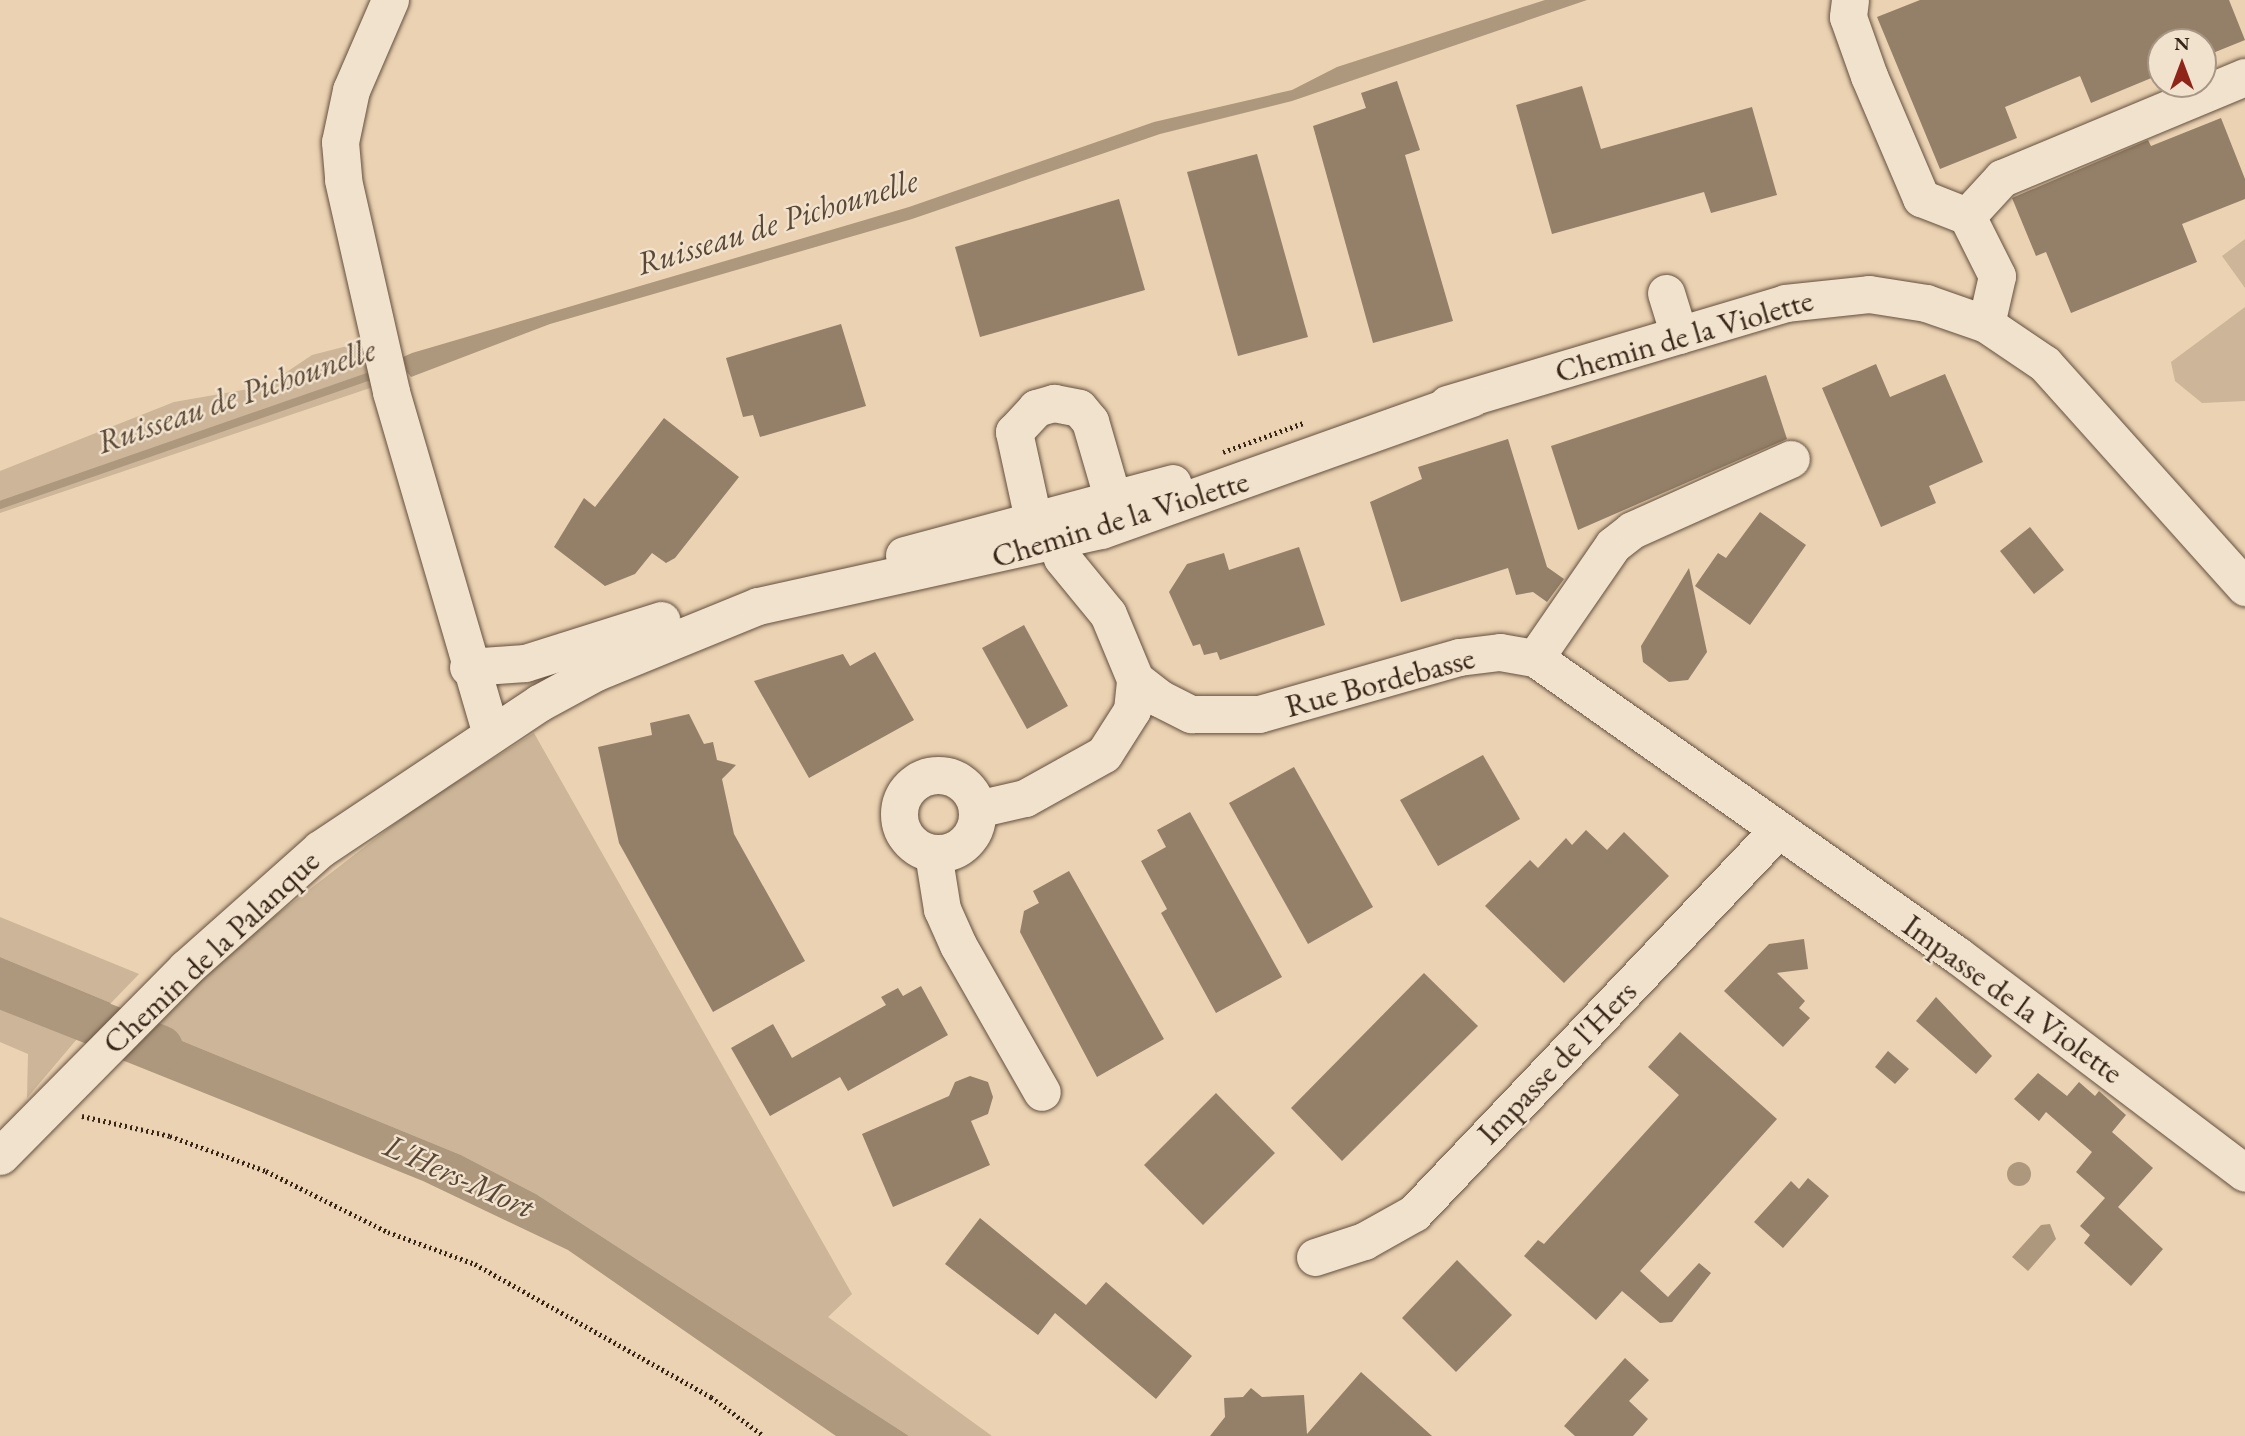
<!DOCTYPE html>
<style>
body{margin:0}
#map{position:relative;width:2245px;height:1436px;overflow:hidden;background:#ead2b2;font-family:"EB Garamond",serif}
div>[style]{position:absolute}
.green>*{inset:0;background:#ccb598}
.water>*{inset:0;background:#ad977d}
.round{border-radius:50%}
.stream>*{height:8px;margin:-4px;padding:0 4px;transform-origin:4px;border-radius:4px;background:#ad977d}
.river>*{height:46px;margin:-23px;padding:0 23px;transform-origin:23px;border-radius:23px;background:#ad977d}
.building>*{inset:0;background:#947f68}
.path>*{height:4.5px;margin-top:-2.25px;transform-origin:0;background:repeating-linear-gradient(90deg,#372517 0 2px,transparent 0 5.5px)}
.roads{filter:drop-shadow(0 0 2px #64503e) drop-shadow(0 0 2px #64503e)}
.minor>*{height:37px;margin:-18.5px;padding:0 18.5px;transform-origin:18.5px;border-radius:18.5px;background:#f1e2cd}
.minor>.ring{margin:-18.5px;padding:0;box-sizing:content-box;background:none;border:37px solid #f1e2cd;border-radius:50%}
span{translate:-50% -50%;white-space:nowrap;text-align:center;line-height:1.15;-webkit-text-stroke:5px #f1e2cd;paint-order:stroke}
.street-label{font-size:32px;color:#372517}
.water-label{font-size:33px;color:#5a4736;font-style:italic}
.north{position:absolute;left:2147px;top:28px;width:70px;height:70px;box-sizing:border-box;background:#f1e2cd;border:2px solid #a79684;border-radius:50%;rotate:0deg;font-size:19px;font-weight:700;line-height:28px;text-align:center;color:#372517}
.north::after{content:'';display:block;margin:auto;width:24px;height:32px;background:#8f2418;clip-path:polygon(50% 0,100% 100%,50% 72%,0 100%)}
</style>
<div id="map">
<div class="green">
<div style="clip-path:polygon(2245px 239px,2245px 288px,2222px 256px)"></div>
<div style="clip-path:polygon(2245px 307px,2245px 401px,2202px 403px,2175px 381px,2171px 362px)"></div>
<div style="clip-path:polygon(359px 343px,373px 387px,0 513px,0 471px,174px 402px,266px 386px,312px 355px)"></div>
<div style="clip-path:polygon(534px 733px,852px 1294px,828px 1317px,992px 1436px,909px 1436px,536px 1194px,461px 1155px,148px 1027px,270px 920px,415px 808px)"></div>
<div style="clip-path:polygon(0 917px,139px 974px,111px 1003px,0 957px)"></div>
<div style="clip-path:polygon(0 1006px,77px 1039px,27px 1098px,28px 1054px,0 1042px)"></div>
</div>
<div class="water">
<div style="clip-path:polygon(1545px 0,1587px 0,1292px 101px,1160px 134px,912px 219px,550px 324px,411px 377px,407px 372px,403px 357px,412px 353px,909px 207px,1154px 122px,1292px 90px,1337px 67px)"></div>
<div style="clip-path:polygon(0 957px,111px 1003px,77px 1039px,0 1006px)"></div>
<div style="clip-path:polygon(148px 1027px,461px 1155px,536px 1194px,909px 1436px,836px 1436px,568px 1250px,423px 1181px,117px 1058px)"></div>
<div class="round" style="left:2007px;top:1162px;width:24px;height:24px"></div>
<div style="clip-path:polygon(2050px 1224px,2056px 1239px,2028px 1271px,2012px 1257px,2041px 1225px)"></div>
</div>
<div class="stream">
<div style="left:0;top:505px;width:399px;rotate:-19.2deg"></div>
</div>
<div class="river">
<div style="left:0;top:985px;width:172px;rotate:21.5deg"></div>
</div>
<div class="building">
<div style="clip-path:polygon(1920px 0,2229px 0,2245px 40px,2203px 57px,2203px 42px,2161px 42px,2161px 74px,2091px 103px,2080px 76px,2005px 107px,2017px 138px,1940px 169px,1877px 17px)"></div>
<div style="clip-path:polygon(1397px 81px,1420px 150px,1405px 155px,1453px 321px,1373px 343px,1313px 126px,1366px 108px,1361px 93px)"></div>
<div style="clip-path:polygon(1582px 86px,1601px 149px,1752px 107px,1777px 195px,1711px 213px,1704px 192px,1552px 234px,1516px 105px)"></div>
<div style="clip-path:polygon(2221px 118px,2245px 179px,2245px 199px,2182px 224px,2197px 262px,2071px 313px,2046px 252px,2036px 256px,2012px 198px,2148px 140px,2151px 146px)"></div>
<div style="clip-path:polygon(1257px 154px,1308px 337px,1238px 356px,1187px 172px)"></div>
<div style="clip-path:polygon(1119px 199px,1145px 290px,980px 337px,955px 247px)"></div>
<div style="clip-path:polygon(841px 324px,866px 406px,760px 437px,753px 415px,743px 417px,726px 358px)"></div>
<div style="clip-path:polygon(1876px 364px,1890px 397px,1945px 374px,1983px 462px,1929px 486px,1936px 503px,1881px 527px,1822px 388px)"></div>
<div style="clip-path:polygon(1766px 375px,1787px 439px,1578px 530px,1551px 446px)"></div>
<div style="clip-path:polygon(664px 418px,739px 477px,675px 558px,666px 563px,652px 553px,635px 574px,605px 586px,554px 547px,584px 498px,595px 507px)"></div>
<div style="clip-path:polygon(1508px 439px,1547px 567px,1564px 579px,1547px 602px,1533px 592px,1516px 595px,1508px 568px,1401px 602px,1370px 502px,1422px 479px,1418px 467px)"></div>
<div style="clip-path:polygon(1760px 512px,1806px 545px,1750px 625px,1695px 586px,1718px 553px,1726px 558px)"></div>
<div style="clip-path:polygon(2030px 527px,2064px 570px,2034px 594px,2000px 551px)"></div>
<div style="clip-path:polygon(1299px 547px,1325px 625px,1220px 660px,1217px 652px,1204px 655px,1200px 644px,1193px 646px,1169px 592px,1187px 564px,1224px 553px,1229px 570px)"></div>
<div style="clip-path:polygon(1689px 568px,1707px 652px,1688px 680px,1669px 682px,1643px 662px,1641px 646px)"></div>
<div style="clip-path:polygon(1024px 625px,1068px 706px,1027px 729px,982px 648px)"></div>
<div style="clip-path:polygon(875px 652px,914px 720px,809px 778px,754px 681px,843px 654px,850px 666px)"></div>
<div style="clip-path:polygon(689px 714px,704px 744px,713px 742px,717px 760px,736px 765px,722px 779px,734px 834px,805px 961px,713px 1012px,619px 843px,598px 747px,652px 735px,650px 723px)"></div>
<div style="clip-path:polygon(1483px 755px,1520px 819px,1438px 866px,1400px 800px)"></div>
<div style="clip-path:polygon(1294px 767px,1373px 907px,1308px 944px,1229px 803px)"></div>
<div style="clip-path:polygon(1190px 812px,1282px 977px,1216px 1013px,1161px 913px,1167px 909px,1141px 861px,1166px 847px,1157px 830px)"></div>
<div style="clip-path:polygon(1586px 830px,1607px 850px,1624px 832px,1669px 876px,1564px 983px,1485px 906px,1530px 860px,1538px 868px,1566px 838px,1572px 845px)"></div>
<div style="clip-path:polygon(1069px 871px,1164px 1039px,1097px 1077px,1020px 932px,1024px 911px,1039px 903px,1033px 891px)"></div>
<div style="clip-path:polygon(1804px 939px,1808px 969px,1777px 973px,1805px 1001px,1799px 1008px,1810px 1018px,1783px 1047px,1724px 991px,1769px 944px)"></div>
<div style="clip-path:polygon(1424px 973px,1478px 1026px,1342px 1161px,1291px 1108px)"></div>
<div style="clip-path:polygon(921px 986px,948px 1035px,848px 1091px,840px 1077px,770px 1116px,731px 1048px,773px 1024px,792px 1058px,886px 1005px,881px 997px,898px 988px,903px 996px)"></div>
<div style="clip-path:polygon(1936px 997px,1992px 1056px,1976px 1074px,1916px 1021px)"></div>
<div style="clip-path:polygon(1680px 1032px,1777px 1119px,1640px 1271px,1668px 1297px,1699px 1263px,1711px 1273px,1672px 1322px,1660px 1323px,1622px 1291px,1596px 1320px,1524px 1256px,1538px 1240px,1544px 1244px,1679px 1095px,1648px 1067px)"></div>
<div style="clip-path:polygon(1888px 1051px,1909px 1069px,1895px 1084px,1875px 1067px)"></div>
<div style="clip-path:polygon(2038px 1073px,2067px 1096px,2079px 1082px,2095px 1096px,2099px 1091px,2126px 1115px,2112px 1132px,2153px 1168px,2118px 1207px,2163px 1249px,2131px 1286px,2084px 1243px,2090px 1235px,2080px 1226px,2105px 1198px,2076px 1172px,2092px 1152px,2046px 1112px,2039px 1121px,2014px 1099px)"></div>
<div style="clip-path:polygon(970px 1076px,988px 1082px,993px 1097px,988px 1114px,971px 1121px,990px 1165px,893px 1207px,862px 1134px,949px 1096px,955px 1082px)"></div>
<div style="clip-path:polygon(1216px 1093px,1275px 1153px,1203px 1225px,1144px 1165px)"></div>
<div style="clip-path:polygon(1808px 1178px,1829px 1196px,1783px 1248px,1754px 1222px,1791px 1181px,1799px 1189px)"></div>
<div style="clip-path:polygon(980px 1218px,1086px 1305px,1106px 1282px,1192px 1356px,1156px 1399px,1055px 1313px,1038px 1335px,945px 1264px)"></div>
<div style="clip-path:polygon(1457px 1260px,1512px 1315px,1456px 1372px,1402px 1318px)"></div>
<div style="clip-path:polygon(1625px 1358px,1649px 1380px,1629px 1401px,1648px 1419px,1633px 1436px,1575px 1436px,1564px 1426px)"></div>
<div style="clip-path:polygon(1361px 1372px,1432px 1436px,1210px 1436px,1225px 1417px,1224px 1398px,1243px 1397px,1251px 1388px,1262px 1397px,1304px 1395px,1307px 1434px)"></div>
</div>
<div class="path">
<div style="left:1223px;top:452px;width:85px;rotate:-19.9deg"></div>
<div style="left:82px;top:1116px;width:90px;rotate:12.8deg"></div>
<div style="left:170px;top:1136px;width:102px;rotate:20deg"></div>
<div style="left:266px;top:1171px;width:136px;rotate:26.6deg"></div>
<div style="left:388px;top:1232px;width:93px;rotate:20.2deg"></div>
<div style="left:475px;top:1264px;width:271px;rotate:29.4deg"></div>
<div style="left:711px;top:1397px;width:66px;rotate:36.3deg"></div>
</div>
<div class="roads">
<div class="minor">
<div style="left:390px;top:0;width:98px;rotate:113.4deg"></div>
<div style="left:351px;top:90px;width:53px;rotate:101.9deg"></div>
<div style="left:340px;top:142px;width:38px;rotate:85deg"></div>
<div style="left:343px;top:180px;width:217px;rotate:77.2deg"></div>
<div style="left:391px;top:392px;width:356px;rotate:73.7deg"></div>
<div style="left:1850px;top:0;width:17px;rotate:97deg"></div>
<div style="left:1848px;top:17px;width:63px;rotate:70.4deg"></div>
<div style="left:1869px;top:76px;width:133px;rotate:66.9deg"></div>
<div style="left:1921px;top:198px;width:49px;rotate:21.4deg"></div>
<div style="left:1967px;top:216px;width:67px;rotate:63.4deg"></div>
<div style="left:1997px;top:276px;width:49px;rotate:102.9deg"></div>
<div style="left:1967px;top:216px;width:52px;rotate:-47.4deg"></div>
<div style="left:2002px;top:178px;width:263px;rotate:-22.6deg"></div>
<div style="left:1666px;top:293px;width:44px;rotate:72.8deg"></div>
<div style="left:1447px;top:404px;width:353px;rotate:-16.6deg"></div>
<div style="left:1785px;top:303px;width:84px;rotate:-6.1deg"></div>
<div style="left:1869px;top:294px;width:58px;rotate:9deg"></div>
<div style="left:1926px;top:303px;width:64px;rotate:19.3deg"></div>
<div style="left:1986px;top:324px;width:71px;rotate:34.1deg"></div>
<div style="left:2045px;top:364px;width:300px;rotate:48.1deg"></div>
<div style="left:1064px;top:521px;width:22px;rotate:111deg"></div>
<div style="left:1056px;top:542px;width:17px;rotate:69deg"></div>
<div style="left:1062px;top:558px;width:72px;rotate:50.6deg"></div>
<div style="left:1108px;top:614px;width:70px;rotate:67.4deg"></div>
<div style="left:1135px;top:679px;width:31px;rotate:38deg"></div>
<div style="left:1159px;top:698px;width:36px;rotate:27deg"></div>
<div style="left:1191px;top:714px;width:68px"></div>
<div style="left:1259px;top:714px;width:208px;rotate:-15.9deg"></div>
<div style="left:1459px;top:657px;width:41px;rotate:-7deg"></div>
<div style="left:1500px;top:652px;width:36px;rotate:10deg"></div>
<div style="left:1535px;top:658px;width:516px;rotate:35.14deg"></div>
<div style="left:1957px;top:955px;width:361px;rotate:37.1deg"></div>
<div style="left:1038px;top:542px;width:113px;rotate:-102.3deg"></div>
<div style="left:1014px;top:432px;width:33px;rotate:-47deg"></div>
<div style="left:1036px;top:408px;width:19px;rotate:-16deg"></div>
<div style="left:1054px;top:403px;width:25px;rotate:11deg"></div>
<div style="left:1079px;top:408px;width:17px;rotate:50deg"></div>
<div style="left:1090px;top:421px;width:104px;rotate:73.8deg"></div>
<div style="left:904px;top:555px;width:278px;rotate:-15deg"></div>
<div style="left:1535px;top:658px;width:137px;rotate:-55.4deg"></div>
<div style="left:1613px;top:545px;width:24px;rotate:-38deg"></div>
<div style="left:1632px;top:530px;width:174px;rotate:-24.1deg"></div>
<div style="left:468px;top:667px;width:57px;rotate:-4deg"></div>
<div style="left:525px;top:663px;width:143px;rotate:-17.5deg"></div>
<div class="ring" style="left:899px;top:775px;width:41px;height:41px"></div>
<div style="left:977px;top:809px;width:49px;rotate:-12.9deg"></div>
<div style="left:1025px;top:798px;width:90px;rotate:-29.1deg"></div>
<div style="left:1104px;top:754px;width:52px;rotate:-57.5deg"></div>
<div style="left:1132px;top:710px;width:31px;rotate:-84deg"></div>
<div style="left:933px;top:853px;width:57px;rotate:80.9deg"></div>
<div style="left:942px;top:909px;width:39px;rotate:66deg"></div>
<div style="left:958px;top:945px;width:169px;rotate:60.3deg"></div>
<div style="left:0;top:1156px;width:264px;rotate:-45.3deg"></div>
<div style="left:186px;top:968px;width:179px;rotate:-41.6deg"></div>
<div style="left:320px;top:849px;width:263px;rotate:-33.7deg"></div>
<div style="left:539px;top:703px;width:65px;rotate:-28.5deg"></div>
<div style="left:596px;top:672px;width:175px;rotate:-22.2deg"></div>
<div style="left:758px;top:606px;width:351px;rotate:-12.5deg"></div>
<div style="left:1101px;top:530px;width:394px;rotate:-19.6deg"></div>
<div style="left:1315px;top:1257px;width:52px;rotate:-18.1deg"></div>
<div style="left:1364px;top:1241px;width:57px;rotate:-29.2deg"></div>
<div style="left:1414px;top:1213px;width:524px;rotate:-46.47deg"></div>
</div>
</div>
<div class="street-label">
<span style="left:1684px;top:336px;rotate:-16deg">Chemin de la Violette</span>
<span style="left:1120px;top:519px;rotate:-17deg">Chemin de la Violette</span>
<span style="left:1380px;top:682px;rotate:-15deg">Rue Bordebasse</span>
<span style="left:211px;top:952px;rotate:-43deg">Chemin de la Palanque</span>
<span style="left:2013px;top:999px;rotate:36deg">Impasse de la Violette</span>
<span style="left:1557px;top:1062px;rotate:-46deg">Impasse de l'Hers</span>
</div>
<div class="water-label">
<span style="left:777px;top:222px;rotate:-17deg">Ruisseau de Pichounelle</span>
<span style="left:236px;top:396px;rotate:-19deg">Ruisseau de Pichounelle</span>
<span style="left:459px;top:1176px;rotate:24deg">L'Hers-Mort</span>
</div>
<div class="north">N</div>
</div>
